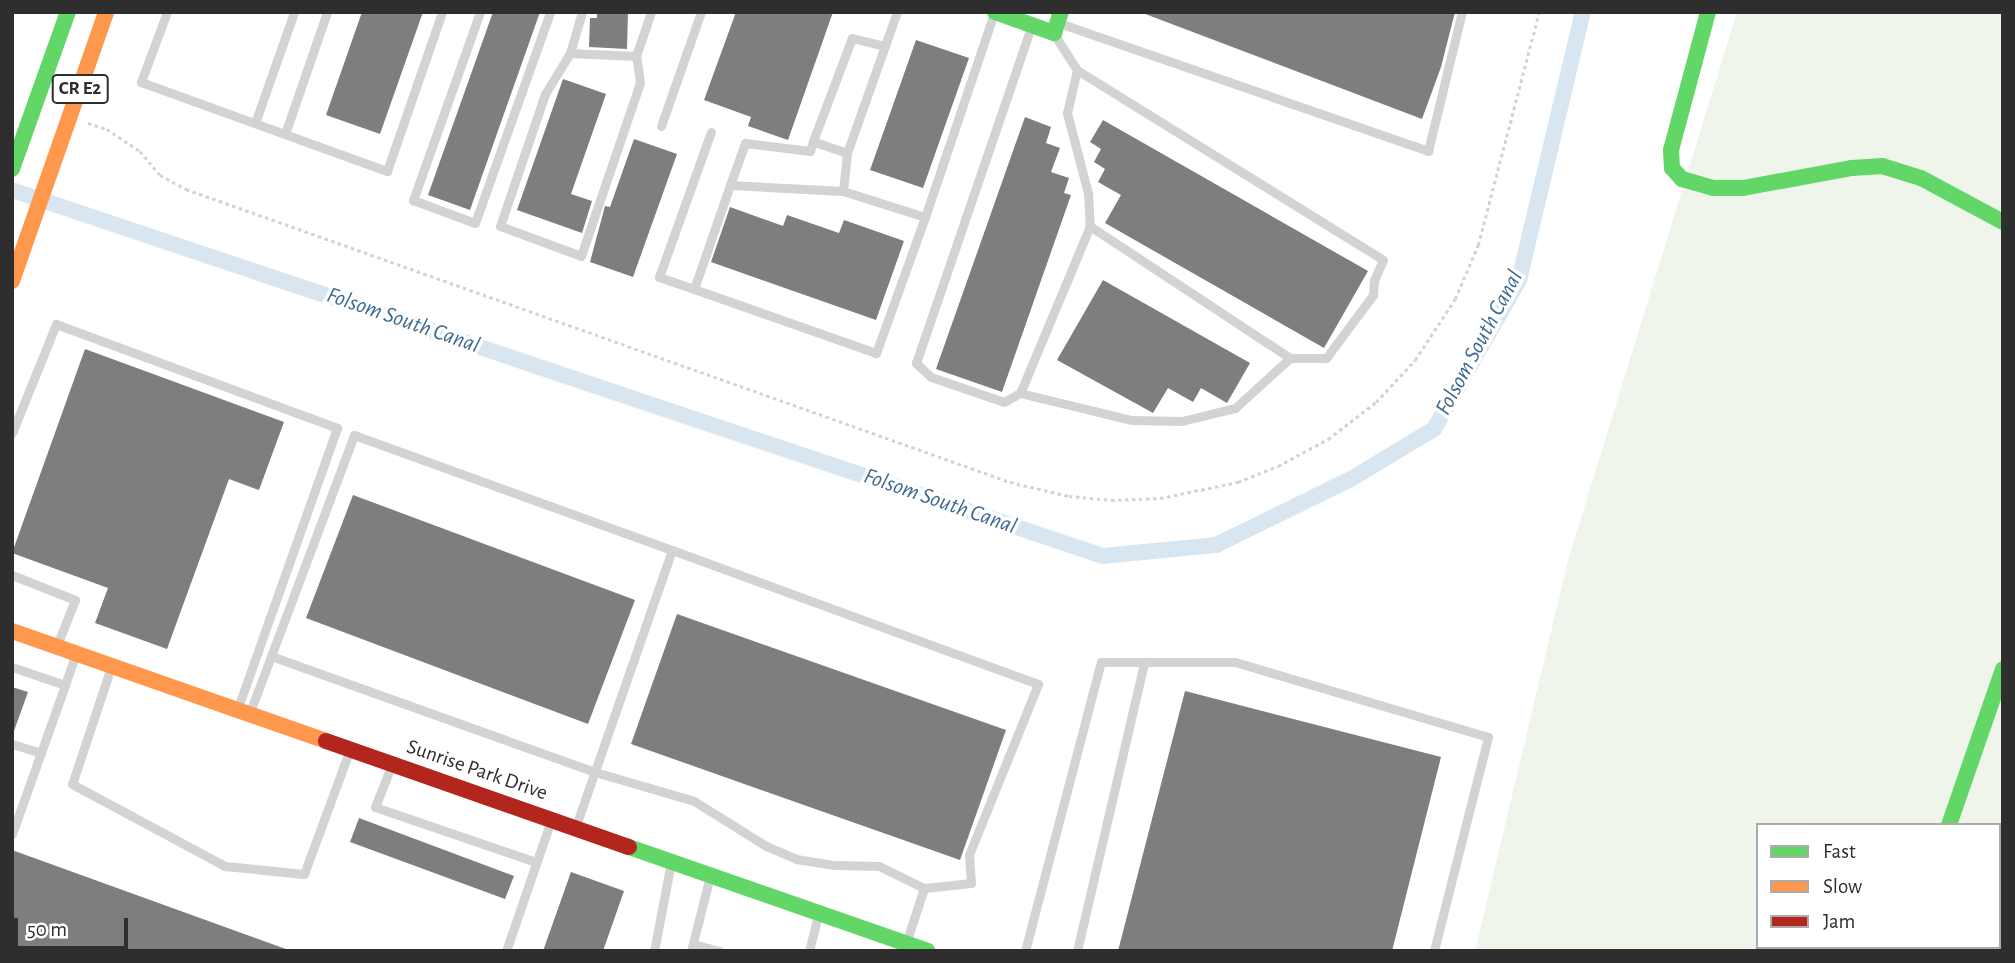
<!DOCTYPE html>
<style>
body{margin:0}
#map{position:relative;width:2015px;height:963px;overflow:hidden;background:#fff;font-family:"Alegreya Sans",sans-serif}
div>[style]{position:absolute}
.green>*{inset:0;background:#f0f5ec}
.canal>*{height:16px;margin:-8px;padding:0 8px;transform-origin:8px;border-radius:8px;background:#d8e6f1}
.building>*{inset:0;background:#7e7e7e}
.path>*{height:2.5px;margin-top:-1.25px;transform-origin:0;background:repeating-linear-gradient(90deg,#d3d3d3 0 3.5px,transparent 0 7px)}
.lane>*{height:9px;margin:-4.5px;padding:0 4.5px;transform-origin:4.5px;border-radius:4.5px;background:#d3d3d3}
.street>*{height:18px;margin:-9px;padding:0 9px;transform-origin:9px;border-radius:9px;background:#d3d3d3}
.fast>*{height:16px;margin:-8px;padding:0 8px;transform-origin:8px;border-radius:8px;background:#63d668}
.slow>*{height:16px;margin:-8px;padding:0 8px;transform-origin:8px;border-radius:8px;background:#ff974d}
.jam>*{height:16px;margin:-8px;padding:0 8px;transform-origin:8px;border-radius:8px;background:#b3261e}
span{translate:-50% -50%;white-space:nowrap;text-align:center;line-height:1.15;-webkit-text-stroke:7px #fff;paint-order:stroke}
.shield-label span{padding:2px 5px;background:#fff;border:2px solid;border-radius:5px;-webkit-text-stroke-width:0}
.shield-label{font-size:19px;color:#2e2e2e;font-weight:700}
.street-label{font-size:21px;color:#2e2e2e}
.water-label{font-size:23px;color:#3d6990;font-style:italic}
.frame{position:absolute;inset:0;border:14px solid #2e2e2e;pointer-events:none}
.legend{position:absolute;left:1756px;top:823px;width:245px;height:126px;box-sizing:border-box;background:#fff;border:2px solid #ababab;margin:0;padding:9px 12px;list-style:none;font-size:21px;color:#2e2e2e}
.legend li{display:flex;align-items:center;gap:14px;height:35px}
.legend b{width:35px;border:2px solid #ababab}
.scale{position:absolute;left:14px;top:918px;width:114px;height:32px;box-sizing:border-box;border:4px solid #2e2e2e;border-top:0;padding-left:9px;font-size:21px;line-height:24px;white-space:nowrap;color:#2e2e2e;-webkit-text-stroke:5px #fff;paint-order:stroke}
</style>
<div id="map">
<div class="green">
<div style="clip-path:polygon(evenodd,1737px 12px,2003px 12px,2003px 951px,1475px 951px,1568px 560px,1737px 12px,1758px 825px,1999px 825px,1999px 947px,1758px 947px,1758px 825px)"></div>
</div>
<div class="canal">
<div style="left:12px;top:190px;width:1151px;rotate:18.55deg"></div>
<div style="left:1103px;top:556px;width:114px;rotate:-5.6deg"></div>
<div style="left:1216px;top:545px;width:150px;rotate:-26.1deg"></div>
<div style="left:1351px;top:479px;width:97px;rotate:-31.1deg"></div>
<div style="left:1434px;top:429px;width:172px;rotate:-60.3deg"></div>
<div style="left:1519px;top:280px;width:276px;rotate:-76.6deg"></div>
</div>
<div class="building">
<div style="clip-path:polygon(362px 12px,423px 12px,380px 134px,326px 115px)"></div>
<div style="clip-path:polygon(493px 12px,540px 12px,470px 210px,428px 195px)"></div>
<div style="clip-path:polygon(597px 12px,628px 12px,627px 49px,589px 47px,590px 18px,597px 18px)"></div>
<div style="clip-path:polygon(736px 12px,833px 12px,788px 140px,748px 126px,751px 117px,704px 100px)"></div>
<div style="clip-path:polygon(1140px 12px,1455px 12px,1441px 67px,1422px 119px)"></div>
<div style="clip-path:polygon(916px 40px,969px 58px,923px 188px,870px 170px)"></div>
<div style="clip-path:polygon(563px 79px,606px 94px,571px 194px,592px 201px,582px 233px,517px 210px)"></div>
<div style="clip-path:polygon(1025px 117px,1051px 127px,1046px 143px,1060px 148px,1051px 172px,1069px 178px,1064px 193px,1071px 195px,1002px 392px,936px 369px)"></div>
<div style="clip-path:polygon(1103px 120px,1368px 271px,1324px 348px,1105px 223px,1121px 195px,1098px 182px,1105px 169px,1094px 162px,1101px 149px,1090px 142px)"></div>
<div style="clip-path:polygon(634px 139px,677px 154px,633px 277px,590px 262px,605px 206px,610px 207px)"></div>
<div style="clip-path:polygon(730px 207px,783px 226px,787px 215px,839px 233px,844px 220px,904px 241px,876px 320px,711px 262px)"></div>
<div style="clip-path:polygon(1103px 280px,1250px 363px,1227px 403px,1201px 388px,1193px 402px,1168px 388px,1153px 413px,1057px 360px)"></div>
<div style="clip-path:polygon(85px 349px,284px 422px,259px 490px,229px 479px,167px 649px,95px 623px,108px 588px,12px 553px)"></div>
<div style="clip-path:polygon(353px 495px,635px 600px,588px 724px,306px 618px)"></div>
<div style="clip-path:polygon(677px 614px,1006px 730px,960px 860px,631px 744px)"></div>
<div style="clip-path:polygon(12px 687px,28px 692px,14px 731px,12px 731px)"></div>
<div style="clip-path:polygon(1185px 691px,1441px 757px,1392px 951px,1118px 951px)"></div>
<div style="clip-path:polygon(359px 818px,514px 876px,505px 899px,350px 842px)"></div>
<div style="clip-path:polygon(12px 850px,286px 949px,285px 951px,12px 951px)"></div>
<div style="clip-path:polygon(571px 872px,624px 891px,603px 951px,543px 951px)"></div>
</div>
<div class="path">
<div style="left:88px;top:123px;width:20px;rotate:18deg"></div>
<div style="left:107px;top:129px;width:40px;rotate:34deg"></div>
<div style="left:140px;top:151px;width:31px;rotate:50deg"></div>
<div style="left:160px;top:175px;width:30px;rotate:28deg"></div>
<div style="left:186px;top:189px;width:875px;rotate:19.57deg"></div>
<div style="left:1010px;top:482px;width:61px;rotate:13.3deg"></div>
<div style="left:1069px;top:496px;width:42px;rotate:5.4deg"></div>
<div style="left:1111px;top:500px;width:49px;rotate:-2.3deg"></div>
<div style="left:1160px;top:498px;width:80px;rotate:-11.6deg"></div>
<div style="left:1238px;top:482px;width:43px;rotate:-21.8deg"></div>
<div style="left:1278px;top:466px;width:57px;rotate:-28.4deg"></div>
<div style="left:1328px;top:439px;width:61px;rotate:-37.6deg"></div>
<div style="left:1376px;top:402px;width:57px;rotate:-47.1deg"></div>
<div style="left:1415px;top:360px;width:73px;rotate:-56.7deg"></div>
<div style="left:1455px;top:299px;width:59px;rotate:-66.9deg"></div>
<div style="left:1478px;top:245px;width:241px;rotate:-75.3deg"></div>
</div>
<div class="lane">
<div style="left:167px;top:12px;width:75px;rotate:110.4deg"></div>
<div style="left:141px;top:82px;width:262px;rotate:19.9deg"></div>
<div style="left:387px;top:171px;width:168px;rotate:-70.9deg"></div>
<div style="left:480px;top:12px;width:200px;rotate:109.6deg"></div>
<div style="left:413px;top:200px;width:66px;rotate:20.4deg"></div>
<div style="left:475px;top:223px;width:224px;rotate:-70.4deg"></div>
<div style="left:582px;top:12px;width:43px;rotate:106.3deg"></div>
<div style="left:570px;top:53px;width:66px;rotate:2.6deg"></div>
<div style="left:636px;top:56px;width:46px;rotate:-71.2deg"></div>
<div style="left:1059px;top:23px;width:391px;rotate:19.1deg"></div>
<div style="left:1428px;top:151px;width:143px;rotate:-76.3deg"></div>
<div style="left:1054px;top:34px;width:43px;rotate:57.4deg"></div>
<div style="left:1077px;top:70px;width:44px;rotate:103.1deg"></div>
<div style="left:1067px;top:113px;width:83px;rotate:75.3deg"></div>
<div style="left:1088px;top:193px;width:33px;rotate:87deg"></div>
<div style="left:1090px;top:226px;width:181px;rotate:112.7deg"></div>
<div style="left:1020px;top:393px;width:115px;rotate:13.6deg"></div>
<div style="left:1132px;top:420px;width:50px;rotate:1.1deg"></div>
<div style="left:1182px;top:421px;width:55px;rotate:-13.8deg"></div>
<div style="left:1235px;top:408px;width:74px;rotate:-42.3deg"></div>
<div style="left:1290px;top:358px;width:240px;rotate:-146.6deg"></div>
<div style="left:570px;top:53px;width:48px;rotate:121.4deg"></div>
<div style="left:545px;top:94px;width:139px;rotate:108.8deg"></div>
<div style="left:500px;top:226px;width:86px;rotate:20.3deg"></div>
<div style="left:581px;top:256px;width:183px;rotate:-71.2deg"></div>
<div style="left:640px;top:83px;width:27px;rotate:-98deg"></div>
<div style="left:1077px;top:70px;width:360px;rotate:31.8deg"></div>
<div style="left:1383px;top:260px;width:22px;rotate:114deg"></div>
<div style="left:1374px;top:280px;width:15px;rotate:94deg"></div>
<div style="left:1373px;top:295px;width:79px;rotate:126.7deg"></div>
<div style="left:1326px;top:358px;width:36px;rotate:180deg"></div>
<div style="left:255px;top:123px;width:118px;rotate:-70.6deg"></div>
<div style="left:661px;top:126px;width:121px;rotate:-70.7deg"></div>
<div style="left:285px;top:134px;width:129px;rotate:-71deg"></div>
<div style="left:847px;top:153px;width:36px;rotate:-161deg"></div>
<div style="left:813px;top:141px;width:110px;rotate:-69.3deg"></div>
<div style="left:852px;top:38px;width:34px;rotate:14deg"></div>
<div style="left:730px;top:185px;width:45px;rotate:-70.3deg"></div>
<div style="left:745px;top:143px;width:65px;rotate:7deg"></div>
<div style="left:810px;top:151px;width:10px;rotate:-73deg"></div>
<div style="left:843px;top:191px;width:86px;rotate:17.6deg"></div>
<div style="left:925px;top:217px;width:145px;rotate:109.8deg"></div>
<div style="left:876px;top:353px;width:193px;rotate:-160.6deg"></div>
<div style="left:694px;top:289px;width:110px;rotate:-70.9deg"></div>
<div style="left:730px;top:185px;width:113px;rotate:3deg"></div>
<div style="left:843px;top:191px;width:38px;rotate:-84deg"></div>
<div style="left:847px;top:153px;width:150px;rotate:-70.5deg"></div>
<div style="left:925px;top:217px;width:215px;rotate:-71.3deg"></div>
<div style="left:694px;top:289px;width:37px;rotate:-161deg"></div>
<div style="left:659px;top:277px;width:154px;rotate:-70.3deg"></div>
<div style="left:1020px;top:393px;width:18px;rotate:151deg"></div>
<div style="left:1004px;top:402px;width:77px;rotate:-161.1deg"></div>
<div style="left:931px;top:377px;width:21px;rotate:-137deg"></div>
<div style="left:916px;top:363px;width:355px;rotate:-71.1deg"></div>
<div style="left:12px;top:433px;width:118px;rotate:-68deg"></div>
<div style="left:56px;top:324px;width:300px;rotate:20.3deg"></div>
<div style="left:337px;top:428px;width:297px;rotate:109.5deg"></div>
<div style="left:672px;top:550px;width:390px;rotate:20.1deg"></div>
<div style="left:1038px;top:684px;width:184px;rotate:112deg"></div>
<div style="left:969px;top:855px;width:28px;rotate:86deg"></div>
<div style="left:971px;top:883px;width:47px;rotate:173.9deg"></div>
<div style="left:924px;top:888px;width:55px;rotate:108.1deg"></div>
<div style="left:12px;top:575px;width:68px;rotate:21.6deg"></div>
<div style="left:75px;top:600px;width:48px;rotate:111.8deg"></div>
<div style="left:271px;top:656px;width:344px;rotate:19.7deg"></div>
<div style="left:595px;top:772px;width:103px;rotate:16.3deg"></div>
<div style="left:694px;top:801px;width:85px;rotate:32deg"></div>
<div style="left:766px;top:846px;width:33px;rotate:23deg"></div>
<div style="left:796px;top:859px;width:39px;rotate:9deg"></div>
<div style="left:835px;top:865px;width:44px;rotate:1.3deg"></div>
<div style="left:879px;top:866px;width:50px;rotate:26.1deg"></div>
<div style="left:12px;top:667px;width:56px;rotate:18.8deg"></div>
<div style="left:65px;top:685px;width:31px;rotate:-71deg"></div>
<div style="left:111px;top:667px;width:123px;rotate:108.4deg"></div>
<div style="left:72px;top:784px;width:174px;rotate:28.2deg"></div>
<div style="left:225px;top:866px;width:79px;rotate:5.8deg"></div>
<div style="left:304px;top:874px;width:130px;rotate:-69.8deg"></div>
<div style="left:250px;top:712px;width:296px;rotate:-69.4deg"></div>
<div style="left:354px;top:435px;width:338px;rotate:19.9deg"></div>
<div style="left:672px;top:550px;width:291px;rotate:109.2deg"></div>
<div style="left:12px;top:744px;width:30px;rotate:17deg"></div>
<div style="left:392px;top:764px;width:46px;rotate:111.6deg"></div>
<div style="left:375px;top:807px;width:170px;rotate:18.9deg"></div>
<div style="left:12px;top:834px;width:158px;rotate:-70.4deg"></div>
<div style="left:693px;top:944px;width:28px;rotate:15deg"></div>
<div style="left:506px;top:951px;width:139px;rotate:-71deg"></div>
<div style="left:654px;top:951px;width:91px;rotate:-79.2deg"></div>
<div style="left:691px;top:951px;width:77px;rotate:-75.8deg"></div>
<div style="left:809px;top:951px;width:37px;rotate:-76deg"></div>
<div style="left:1025px;top:951px;width:299px;rotate:-75.3deg"></div>
<div style="left:1101px;top:662px;width:134px"></div>
<div style="left:1235px;top:662px;width:264px;rotate:16.5deg"></div>
<div style="left:1488px;top:737px;width:221px;rotate:104.2deg"></div>
<div style="left:1077px;top:951px;width:297px;rotate:-76.9deg"></div>
</div>
<div class="street">
<div style="left:1905px;top:951px;width:4px;rotate:-63deg"></div>
</div>
<div class="fast">
<div style="left:995px;top:12px;width:63px;rotate:19.6deg"></div>
<div style="left:1054px;top:33px;width:22px;rotate:-72deg"></div>
<div style="left:1708px;top:12px;width:143px;rotate:105deg"></div>
<div style="left:1671px;top:150px;width:18px;rotate:87deg"></div>
<div style="left:1672px;top:168px;width:15px;rotate:48deg"></div>
<div style="left:1682px;top:179px;width:33px;rotate:16deg"></div>
<div style="left:1714px;top:188px;width:29px"></div>
<div style="left:1743px;top:188px;width:111px;rotate:-10.4deg"></div>
<div style="left:1852px;top:168px;width:30px;rotate:-4deg"></div>
<div style="left:1882px;top:166px;width:41px;rotate:17.1deg"></div>
<div style="left:1921px;top:178px;width:93px;rotate:28.2deg"></div>
<div style="left:12px;top:169px;width:167px;rotate:-70.4deg"></div>
<div style="left:1949px;top:825px;width:165px;rotate:-70.9deg"></div>
<div style="left:629px;top:847px;width:316px;rotate:19.2deg"></div>
</div>
<div class="slow">
<div style="left:12px;top:281px;width:285px;rotate:-70.7deg"></div>
<div style="left:12px;top:631px;width:333px;rotate:19.3deg"></div>
</div>
<div class="jam">
<div style="left:326px;top:741px;width:321px;rotate:19.3deg"></div>
</div>
<div class="shield-label">
<span style="left:80px;top:89px">CR E2</span>
</div>
<div class="street-label">
<span style="left:477px;top:770px;rotate:19deg">Sunrise Park Drive</span>
</div>
<div class="water-label">
<span style="left:403px;top:321px;rotate:19deg">Folsom South Canal</span>
<span style="left:1480px;top:343px;rotate:-62deg">Folsom South Canal</span>
<span style="left:940px;top:502px;rotate:19deg">Folsom South Canal</span>
</div>
<div class="frame"></div>
<ul class="legend">
<li><b style="height:9px;background:#63d668"></b>Fast</li>
<li><b style="height:9px;background:#ff974d"></b>Slow</li>
<li><b style="height:9px;background:#b3261e"></b>Jam</li>
</ul>
<div class="scale">50 m</div>
</div>
